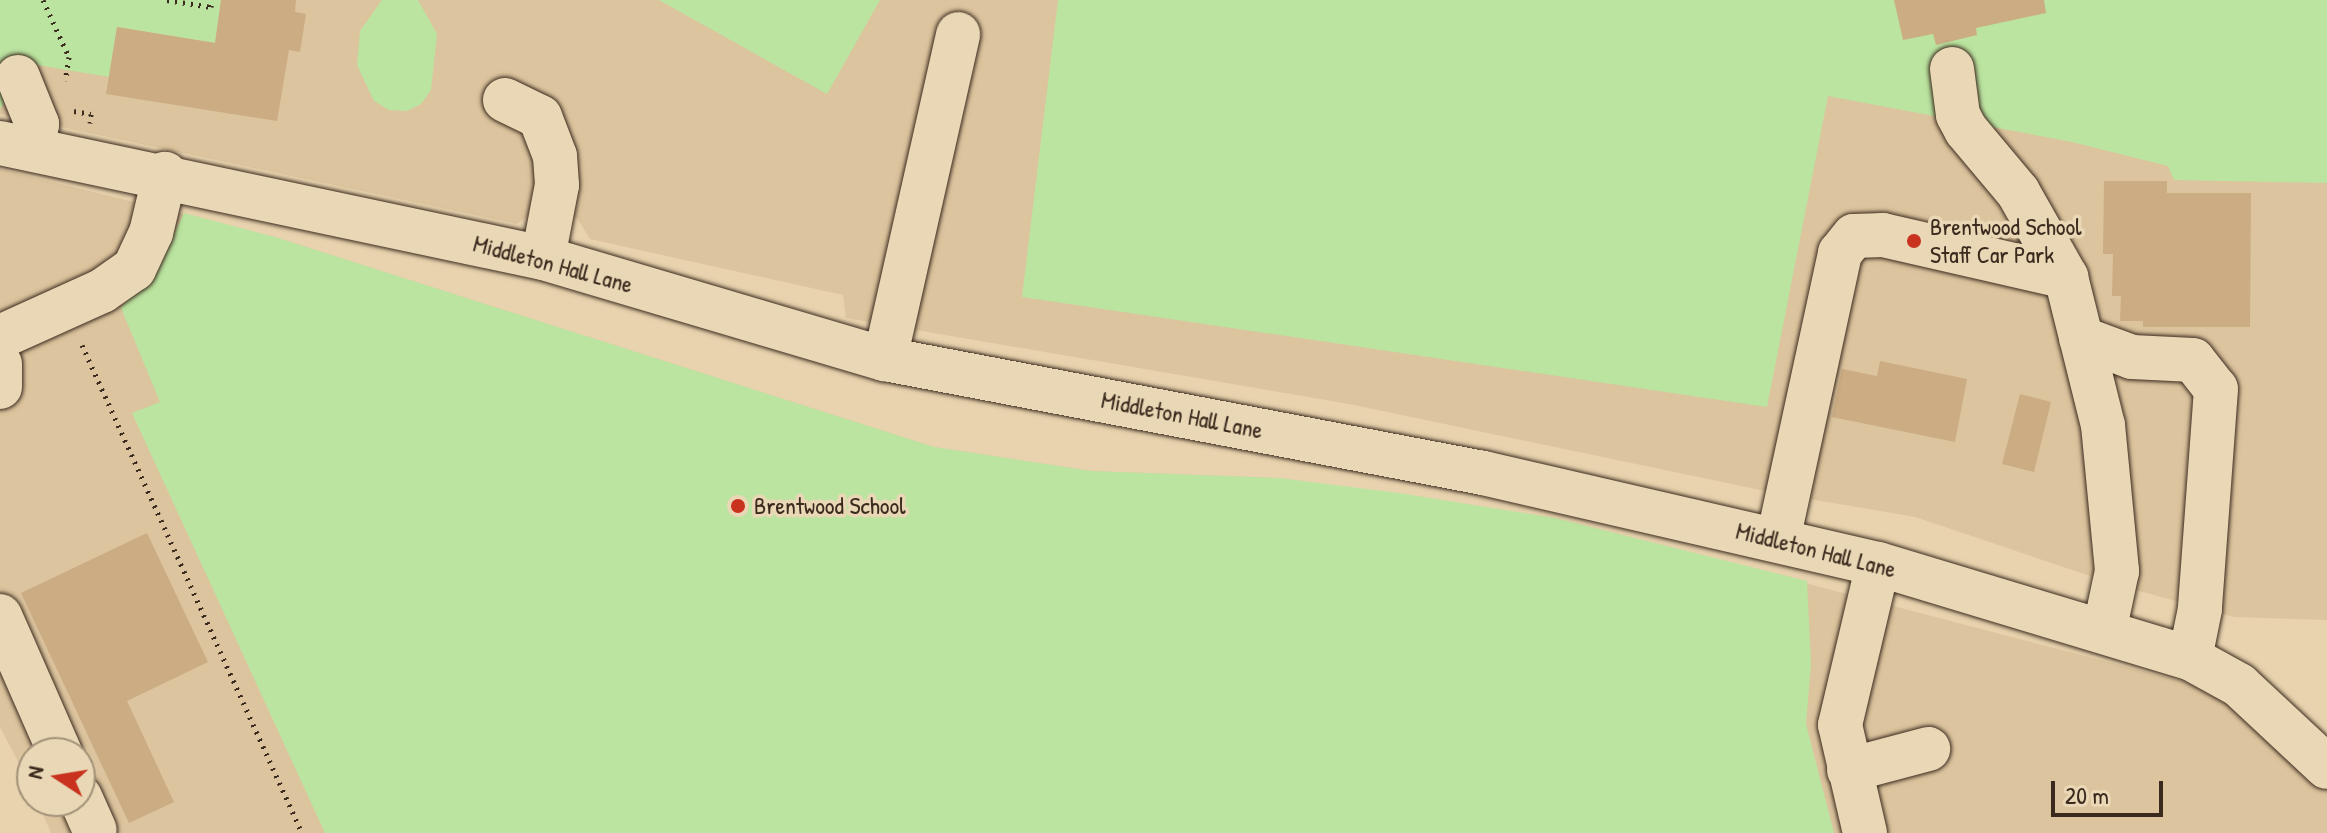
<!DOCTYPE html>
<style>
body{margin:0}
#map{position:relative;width:2327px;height:833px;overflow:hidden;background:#e8d3ae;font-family:"Patrick Hand",sans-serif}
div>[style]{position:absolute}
.built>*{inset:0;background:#dcc49e}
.green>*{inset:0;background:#bbe4a0}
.building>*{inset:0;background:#cbac83}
.path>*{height:5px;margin-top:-2.5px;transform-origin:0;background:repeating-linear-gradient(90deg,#3b2a1e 0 2px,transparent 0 8px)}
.roads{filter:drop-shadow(0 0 2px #3b2a1e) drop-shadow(0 0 2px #3b2a1e)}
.minor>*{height:44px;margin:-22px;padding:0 22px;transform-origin:22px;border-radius:22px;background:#e9d7b5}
.dots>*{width:22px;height:22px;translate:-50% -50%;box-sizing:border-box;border:4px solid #e9d7b5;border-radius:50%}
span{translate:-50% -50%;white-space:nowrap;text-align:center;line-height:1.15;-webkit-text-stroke:7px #e9d7b5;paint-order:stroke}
.poi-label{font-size:24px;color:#3b2a1e}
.left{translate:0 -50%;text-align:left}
.street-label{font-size:24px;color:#3b2a1e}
.north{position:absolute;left:16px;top:737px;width:80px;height:80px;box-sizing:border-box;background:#e9d7b5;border:2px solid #a39279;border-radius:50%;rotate:282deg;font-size:22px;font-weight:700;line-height:32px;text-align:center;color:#3b2a1e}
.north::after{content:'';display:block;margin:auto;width:28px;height:36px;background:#c8321e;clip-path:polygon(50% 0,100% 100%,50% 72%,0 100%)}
.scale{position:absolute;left:2051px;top:781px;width:112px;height:36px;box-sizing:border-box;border:4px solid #3b2a1e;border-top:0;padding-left:10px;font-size:24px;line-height:28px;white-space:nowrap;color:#3b2a1e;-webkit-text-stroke:6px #e9d7b5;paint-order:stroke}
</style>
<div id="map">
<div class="built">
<div style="clip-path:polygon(0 0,2327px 0,2327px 620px,2234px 617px,2114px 584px,1915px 517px,1770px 492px,1349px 404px,846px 318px,843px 295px,590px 239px,577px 218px,536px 210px,517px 224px,0 114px)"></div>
<div style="clip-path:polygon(0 169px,275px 237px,934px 447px,1091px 471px,1279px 478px,1555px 518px,2212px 689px,2327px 779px,2327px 833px,51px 833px,37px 801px,80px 801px,80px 753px,32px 753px,32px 788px,0 727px)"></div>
</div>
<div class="green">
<div style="clip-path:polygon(0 0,221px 0,215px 43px,117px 27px,109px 77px,31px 64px,0 109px)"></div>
<div style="clip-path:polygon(382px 0,418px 0,437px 34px,431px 90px,421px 104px,407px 111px,389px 110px,374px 101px,357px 65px,360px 31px)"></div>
<div style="clip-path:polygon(659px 0,880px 0,827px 94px)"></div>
<div style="clip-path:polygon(1058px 0,2327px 0,2327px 183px,2174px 180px,2168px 166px,2072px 142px,1828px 96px,1767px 407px,1022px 297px)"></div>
<div style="clip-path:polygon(184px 213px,275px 237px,934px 447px,1091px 471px,1279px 478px,1399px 493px,1555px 518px,1807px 581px,1811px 664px,1806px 724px,1834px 833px,325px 833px,132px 413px,160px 402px,121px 308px,165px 252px)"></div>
</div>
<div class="building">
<div style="clip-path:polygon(221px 0,296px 0,295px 12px,306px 14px,300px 52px,289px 50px,277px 121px,106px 94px,117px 27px,215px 43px)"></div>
<div style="clip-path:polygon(1894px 0,2044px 0,2046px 13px,1976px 28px,1977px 35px,1936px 45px,1933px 34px,1903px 40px)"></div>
<div style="clip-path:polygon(2104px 181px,2167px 181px,2167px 193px,2251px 193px,2250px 327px,2143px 327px,2143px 321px,2120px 321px,2121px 296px,2112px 296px,2113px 254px,2103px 254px)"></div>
<div style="clip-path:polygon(1880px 361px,1967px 379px,1955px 442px,1832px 417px,1842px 369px,1877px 376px)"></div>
<div style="clip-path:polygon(2020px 394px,2051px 402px,2034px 472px,2002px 464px)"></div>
<div style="clip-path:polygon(147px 533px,208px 662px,127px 701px,174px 802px,129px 823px,21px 593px)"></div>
</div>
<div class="path">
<div style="left:43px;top:0;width:63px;rotate:65.5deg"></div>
<div style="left:69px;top:57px;width:24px;rotate:99deg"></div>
<div style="left:167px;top:0;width:45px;rotate:9deg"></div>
<div style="left:211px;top:7px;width:7px;rotate:-82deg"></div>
<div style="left:74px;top:111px;width:17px;rotate:10deg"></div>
<div style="left:91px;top:114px;width:9px;rotate:96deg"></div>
<div style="left:82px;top:345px;width:535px;rotate:65.73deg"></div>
</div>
<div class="roads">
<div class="minor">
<div style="left:1952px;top:69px;width:46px;rotate:82.6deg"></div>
<div style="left:1958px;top:115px;width:17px;rotate:62deg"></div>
<div style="left:1966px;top:130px;width:81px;rotate:50deg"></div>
<div style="left:2018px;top:192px;width:98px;rotate:60.5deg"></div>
<div style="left:2066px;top:277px;width:153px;rotate:76deg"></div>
<div style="left:2103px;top:425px;width:147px;rotate:84.5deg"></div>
<div style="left:2117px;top:571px;width:62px;rotate:102deg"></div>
<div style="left:18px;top:77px;width:51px;rotate:68deg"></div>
<div style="left:37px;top:124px;width:26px;rotate:101deg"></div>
<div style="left:505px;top:100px;width:39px;rotate:26deg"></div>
<div style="left:540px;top:117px;width:42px;rotate:69deg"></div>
<div style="left:555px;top:156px;width:29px;rotate:86deg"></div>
<div style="left:557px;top:185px;width:74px;rotate:100.9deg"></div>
<div style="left:0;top:143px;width:555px;rotate:11.96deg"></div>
<div style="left:543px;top:258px;width:357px;rotate:16.5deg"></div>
<div style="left:885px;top:359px;width:609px;rotate:10.79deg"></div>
<div style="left:1483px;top:473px;width:405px;rotate:13deg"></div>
<div style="left:1878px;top:564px;width:326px;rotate:16.8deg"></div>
<div style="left:2190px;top:658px;width:56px;rotate:28.9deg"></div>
<div style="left:2239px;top:685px;width:120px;rotate:43deg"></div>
<div style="left:0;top:337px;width:112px;rotate:-24.3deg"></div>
<div style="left:102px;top:291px;width:39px;rotate:-35deg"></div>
<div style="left:134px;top:269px;width:40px;rotate:-65deg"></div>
<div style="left:151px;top:233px;width:61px;rotate:-76.7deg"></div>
<div style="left:2081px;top:338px;width:54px;rotate:20.4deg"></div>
<div style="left:2132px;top:357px;width:61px;rotate:2.8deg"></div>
<div style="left:2193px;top:360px;width:37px;rotate:52deg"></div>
<div style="left:2216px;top:389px;width:221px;rotate:94.2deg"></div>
<div style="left:2200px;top:609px;width:50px;rotate:101.5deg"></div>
<div style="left:885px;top:359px;width:333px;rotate:-77.3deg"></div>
<div style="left:0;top:364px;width:23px;rotate:90deg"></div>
<div style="left:1778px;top:540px;width:294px;rotate:-77.8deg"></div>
<div style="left:1840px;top:253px;width:22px;rotate:-51deg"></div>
<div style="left:1854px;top:236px;width:29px;rotate:-2deg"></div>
<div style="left:1883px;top:235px;width:188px;rotate:12.9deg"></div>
<div style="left:0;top:616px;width:150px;rotate:66.3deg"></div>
<div style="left:1849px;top:770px;width:82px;rotate:-14.9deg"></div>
<div style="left:80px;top:797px;width:36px;rotate:66deg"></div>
<div style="left:1865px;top:833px;width:111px;rotate:-103deg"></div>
<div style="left:1840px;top:725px;width:165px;rotate:-76.7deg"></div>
</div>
</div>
<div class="dots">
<div style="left:1914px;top:241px;background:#c8321e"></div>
<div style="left:738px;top:506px;background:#c8321e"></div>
</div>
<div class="poi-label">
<span class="left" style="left:1930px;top:241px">Brentwood School<br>Staff Car Park</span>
<span class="left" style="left:754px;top:506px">Brentwood School</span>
</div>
<div class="street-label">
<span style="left:553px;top:264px;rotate:15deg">Middleton Hall Lane</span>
<span style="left:1182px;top:415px;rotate:11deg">Middleton Hall Lane</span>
<span style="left:1816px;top:550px;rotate:14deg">Middleton Hall Lane</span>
</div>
<div class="north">N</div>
<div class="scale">20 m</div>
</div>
